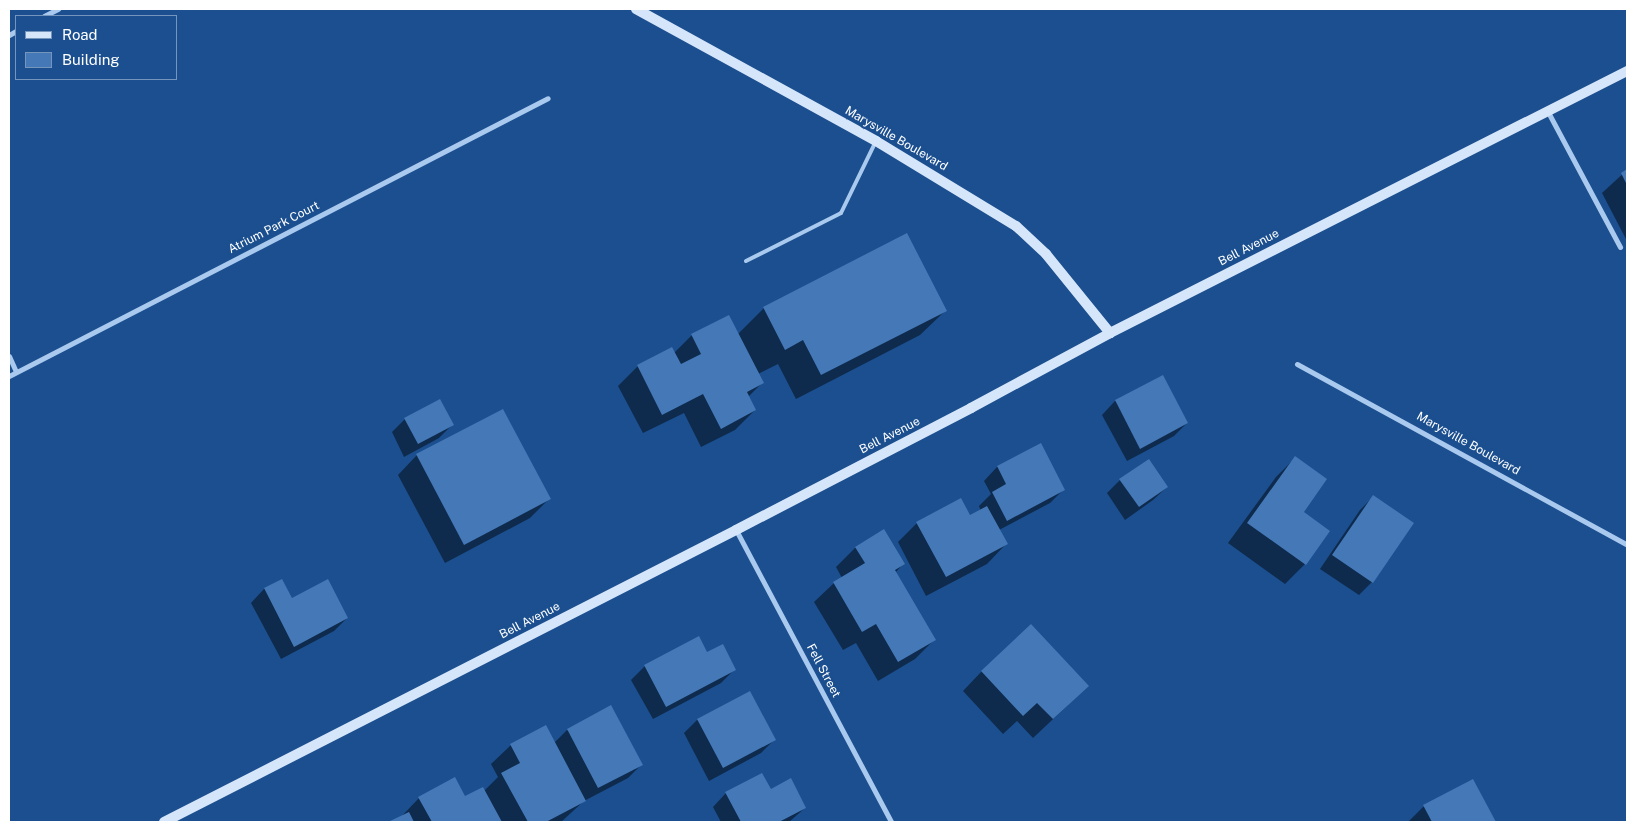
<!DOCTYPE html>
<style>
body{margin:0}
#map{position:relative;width:1636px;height:831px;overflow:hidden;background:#1b4f8f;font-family:"Public Sans",sans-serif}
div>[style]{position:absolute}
.shadow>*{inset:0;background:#0007}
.building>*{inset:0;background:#4478b7}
.lane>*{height:4px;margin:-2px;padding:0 2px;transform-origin:2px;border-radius:2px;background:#a9c9ee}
.street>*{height:5px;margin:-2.5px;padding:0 2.5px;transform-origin:2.5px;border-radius:2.5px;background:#a9c9ee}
.secondary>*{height:10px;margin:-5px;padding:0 5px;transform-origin:5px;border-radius:5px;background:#d6e6fa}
span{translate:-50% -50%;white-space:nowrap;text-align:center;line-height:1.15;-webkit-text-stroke:4.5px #1b4f8f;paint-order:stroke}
.street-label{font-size:12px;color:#fff}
.frame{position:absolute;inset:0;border:10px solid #fff;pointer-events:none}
.legend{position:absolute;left:15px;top:15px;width:162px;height:65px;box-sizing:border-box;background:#1b4f8f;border:1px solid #7695bc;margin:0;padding:6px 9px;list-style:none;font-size:15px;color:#fff}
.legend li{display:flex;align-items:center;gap:10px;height:25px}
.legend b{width:25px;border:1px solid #7695bc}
</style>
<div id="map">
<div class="shadow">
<div style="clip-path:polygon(1627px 170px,1627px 241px,1602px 193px)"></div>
<div style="clip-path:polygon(764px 308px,945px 311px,920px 335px,796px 399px,778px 364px,758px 374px,762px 383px,748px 397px,755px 410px,735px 430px,701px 447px,684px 413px,643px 433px,618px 386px,638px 366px,672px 349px,674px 353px,692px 335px,738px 334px)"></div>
<div style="clip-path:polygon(1162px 377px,1187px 423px,1174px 436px,1127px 461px,1102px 415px,1115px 401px)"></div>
<div style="clip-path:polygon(405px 419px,452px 425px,439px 438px,404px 457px,392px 432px)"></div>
<div style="clip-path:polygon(1040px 445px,1064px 489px,1050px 503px,999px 530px,1006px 544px,987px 564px,926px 596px,898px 542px,917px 523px,970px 517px,981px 511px,979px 506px,991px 494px,984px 481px,997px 467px)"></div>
<div style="clip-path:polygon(417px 455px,549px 499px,530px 518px,445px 563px,398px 475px)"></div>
<div style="clip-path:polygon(1295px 458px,1302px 512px,1328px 531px,1305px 564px,1285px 584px,1228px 543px,1276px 477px)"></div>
<div style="clip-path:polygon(1120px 480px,1167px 487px,1153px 500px,1125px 520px,1107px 493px)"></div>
<div style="clip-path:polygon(1373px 497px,1372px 582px,1359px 595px,1320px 569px,1360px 510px)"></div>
<div style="clip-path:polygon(884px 531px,903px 564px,895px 573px,934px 640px,915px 659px,878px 681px,856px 643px,843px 650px,814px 602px,834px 583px,842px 578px,836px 567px,855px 548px)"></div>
<div style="clip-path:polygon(281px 580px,292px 600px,347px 618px,334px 631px,281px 659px,251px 603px,264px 589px)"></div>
<div style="clip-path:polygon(707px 654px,735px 669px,721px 683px,653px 719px,631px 680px,645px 666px)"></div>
<div style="clip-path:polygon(982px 671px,1068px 705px,1033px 738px,1017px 721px,1003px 734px,963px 691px)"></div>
<div style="clip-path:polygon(749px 693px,774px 740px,761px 753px,709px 781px,684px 733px,697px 720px)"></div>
<div style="clip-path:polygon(567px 730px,641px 765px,628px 778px,584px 801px,561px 822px,391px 822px,400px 818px,419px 798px,465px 798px,484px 791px,498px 777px,491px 764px,511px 745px,554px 743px)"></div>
<div style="clip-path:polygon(1473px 781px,1495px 822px,1408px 822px,1424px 806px)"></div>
<div style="clip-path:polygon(770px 791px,805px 808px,789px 822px,721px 822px,713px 807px,726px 793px)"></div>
</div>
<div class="building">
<div style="clip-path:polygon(1627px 169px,1627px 185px,1621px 173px)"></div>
<div style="clip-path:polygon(907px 233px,947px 311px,821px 375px,803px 340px,785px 350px,763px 307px)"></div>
<div style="clip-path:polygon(729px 315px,764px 383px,747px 392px,756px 410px,721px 429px,703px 394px,662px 415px,637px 365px,672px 347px,681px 364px,701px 354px,691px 334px)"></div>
<div style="clip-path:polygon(1163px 375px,1188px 423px,1140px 449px,1115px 400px)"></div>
<div style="clip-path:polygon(440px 399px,454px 425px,418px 444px,404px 418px)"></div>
<div style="clip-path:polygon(503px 409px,551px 499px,464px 545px,416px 454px)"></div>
<div style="clip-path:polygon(1041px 443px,1065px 490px,1007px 521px,992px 492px,1006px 484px,997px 466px)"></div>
<div style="clip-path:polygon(1295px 456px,1327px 479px,1304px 512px,1330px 531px,1306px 565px,1247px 523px)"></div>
<div style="clip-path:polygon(1149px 459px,1168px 487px,1139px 507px,1119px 479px)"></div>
<div style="clip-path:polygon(1373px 495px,1414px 523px,1373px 583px,1332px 555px)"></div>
<div style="clip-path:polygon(961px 498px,970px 515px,987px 506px,1008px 544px,946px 577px,916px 522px)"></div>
<div style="clip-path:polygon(884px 529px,905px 564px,895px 570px,936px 640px,898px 662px,876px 624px,862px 632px,833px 582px,865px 563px,855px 547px)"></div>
<div style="clip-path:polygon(282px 579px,292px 598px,328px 579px,348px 618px,294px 647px,264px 588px)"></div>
<div style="clip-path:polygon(1031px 624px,1089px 686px,1053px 719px,1037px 703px,1023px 716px,981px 671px)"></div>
<div style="clip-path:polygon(699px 636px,707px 652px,723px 644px,736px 670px,666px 707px,644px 665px)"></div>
<div style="clip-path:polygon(750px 691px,776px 740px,723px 768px,697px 719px)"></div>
<div style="clip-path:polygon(611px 705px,643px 765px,598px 788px,567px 729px)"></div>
<div style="clip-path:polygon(546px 725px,586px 801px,546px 822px,528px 822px,501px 773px,520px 763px,510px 744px)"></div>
<div style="clip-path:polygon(762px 773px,771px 789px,791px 778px,806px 808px,779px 822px,741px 822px,725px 792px)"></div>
<div style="clip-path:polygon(455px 777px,465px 796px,483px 787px,502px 822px,432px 822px,418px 797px)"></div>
<div style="clip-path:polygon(1473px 779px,1496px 822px,1432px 822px,1423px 805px)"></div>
<div style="clip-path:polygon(409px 812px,414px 822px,388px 822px)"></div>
</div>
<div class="lane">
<div style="left:746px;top:261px;width:106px;rotate:-26.8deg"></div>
<div style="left:841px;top:213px;width:80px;rotate:-64.1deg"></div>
</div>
<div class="street">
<div style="left:44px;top:16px;width:16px;rotate:-27deg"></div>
<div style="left:9px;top:35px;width:8px;rotate:-30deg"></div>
<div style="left:1548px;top:112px;width:153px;rotate:61.9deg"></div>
<div style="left:9px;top:356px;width:17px;rotate:66deg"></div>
<div style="left:1297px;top:364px;width:376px;rotate:28.7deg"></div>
<div style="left:9px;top:376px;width:606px;rotate:-27.28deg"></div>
<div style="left:736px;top:530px;width:331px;rotate:62deg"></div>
</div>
<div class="secondary">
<div style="left:636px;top:9px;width:274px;rotate:28.8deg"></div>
<div style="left:876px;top:141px;width:164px;rotate:31.3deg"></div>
<div style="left:1016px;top:226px;width:41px;rotate:43deg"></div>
<div style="left:1046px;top:254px;width:102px;rotate:51deg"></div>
<div style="left:164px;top:822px;width:642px;rotate:-27.04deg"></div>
<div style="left:736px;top:530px;width:265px;rotate:-27.4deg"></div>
<div style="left:971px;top:408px;width:158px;rotate:-28.3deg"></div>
<div style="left:1110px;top:333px;width:580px;rotate:-26.87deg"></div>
</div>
<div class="street-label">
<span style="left:896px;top:139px;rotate:30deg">Marysville Boulevard</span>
<span style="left:274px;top:228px;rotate:-27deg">Atrium Park Court</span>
<span style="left:1249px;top:248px;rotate:-27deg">Bell Avenue</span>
<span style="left:890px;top:436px;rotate:-27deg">Bell Avenue</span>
<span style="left:1468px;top:444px;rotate:29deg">Marysville Boulevard</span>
<span style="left:530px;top:621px;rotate:-27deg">Bell Avenue</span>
<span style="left:823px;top:671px;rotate:62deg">Fell Street</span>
</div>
<div class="frame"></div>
<ul class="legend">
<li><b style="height:6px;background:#d6e6fa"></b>Road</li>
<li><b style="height:14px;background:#4478b7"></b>Building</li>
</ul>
</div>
